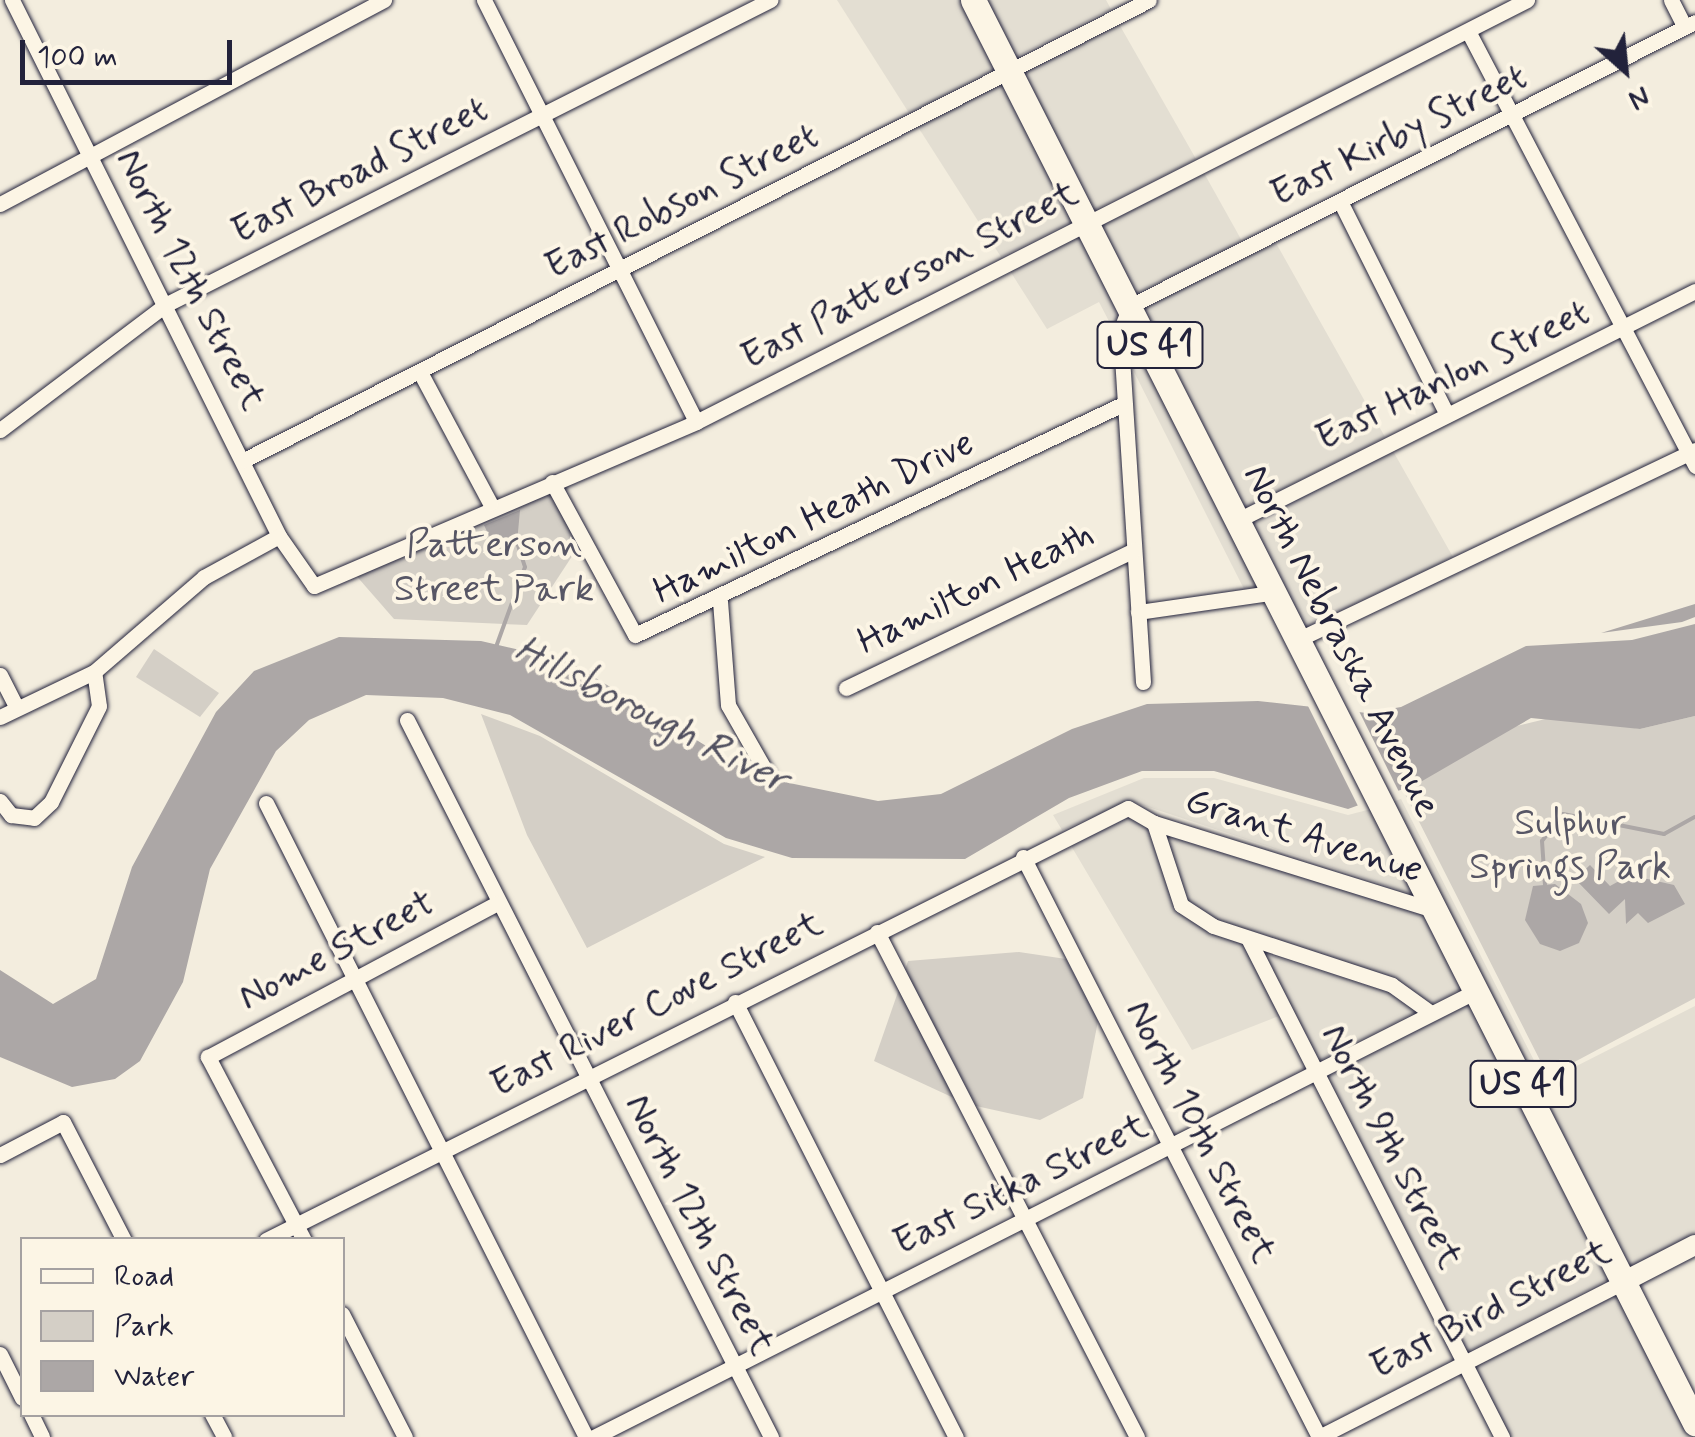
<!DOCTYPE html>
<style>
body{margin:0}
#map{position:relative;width:1695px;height:1437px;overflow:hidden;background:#f3edde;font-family:Mynerve,sans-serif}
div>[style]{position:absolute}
.built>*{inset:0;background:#e3ded2}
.green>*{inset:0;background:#d4cfc6}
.water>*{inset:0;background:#aca7a6}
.pier>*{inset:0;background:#f3edde}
.stream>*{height:4px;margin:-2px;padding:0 2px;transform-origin:2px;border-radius:2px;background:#aca7a6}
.roads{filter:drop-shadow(0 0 2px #22223b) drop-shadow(0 0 2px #22223b)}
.minor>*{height:15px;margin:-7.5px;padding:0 7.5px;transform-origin:7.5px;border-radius:7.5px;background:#fcf5e5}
.tertiary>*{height:20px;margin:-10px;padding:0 10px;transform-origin:10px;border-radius:10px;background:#fcf5e5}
.primary>*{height:25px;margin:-12.5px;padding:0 12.5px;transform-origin:12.5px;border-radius:12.5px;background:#fcf5e5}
span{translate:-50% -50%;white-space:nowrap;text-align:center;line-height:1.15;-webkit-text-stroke:8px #fcf5e5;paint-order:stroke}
.shield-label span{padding:2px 8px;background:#fcf5e5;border:2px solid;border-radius:8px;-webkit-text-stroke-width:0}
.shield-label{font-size:35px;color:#22223b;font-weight:700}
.street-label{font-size:38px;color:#22223b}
.park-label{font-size:38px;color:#575665}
.water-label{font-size:40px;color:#525160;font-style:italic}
.legend{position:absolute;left:20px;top:1237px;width:325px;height:180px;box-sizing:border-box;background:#fcf5e5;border:2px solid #a5a1a1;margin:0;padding:12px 18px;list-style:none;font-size:30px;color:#22223b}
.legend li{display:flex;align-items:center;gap:20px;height:50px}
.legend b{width:50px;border:2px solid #a5a1a1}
.north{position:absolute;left:1575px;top:20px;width:100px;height:100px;-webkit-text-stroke:8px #fcf5e5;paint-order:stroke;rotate:153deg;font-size:28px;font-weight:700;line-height:40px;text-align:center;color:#22223b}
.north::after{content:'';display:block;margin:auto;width:35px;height:45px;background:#22223b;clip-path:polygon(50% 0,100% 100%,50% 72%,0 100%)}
.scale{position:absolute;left:20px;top:40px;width:212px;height:45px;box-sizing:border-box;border:5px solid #22223b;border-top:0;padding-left:12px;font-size:30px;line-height:35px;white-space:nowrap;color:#22223b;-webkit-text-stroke:8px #fcf5e5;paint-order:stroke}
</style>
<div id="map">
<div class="built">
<div style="clip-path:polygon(837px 0,965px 0,999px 67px,909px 113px)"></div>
<div style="clip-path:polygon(982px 0,1106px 0,1111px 9px,1012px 59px)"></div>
<div style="clip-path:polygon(1119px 24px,1196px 159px,1090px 212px,1019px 74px)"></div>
<div style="clip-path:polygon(1007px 81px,1077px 219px,1001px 257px,918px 127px)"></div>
<div style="clip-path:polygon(1204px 173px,1242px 241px,1133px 295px,1098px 227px)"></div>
<div style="clip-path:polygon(1084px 233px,1122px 306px,1113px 329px,1099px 302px,1047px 329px,1010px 271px)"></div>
<div style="clip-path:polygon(1276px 243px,1385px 437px,1243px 509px,1141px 310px)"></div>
<div style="clip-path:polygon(1131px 324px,1265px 586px,1244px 589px,1128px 360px)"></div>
<div style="clip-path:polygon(1393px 451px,1453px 557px,1302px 629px,1250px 523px)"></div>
<div style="clip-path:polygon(1144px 778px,1214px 778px,1348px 815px,1375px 808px,1421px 897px,1130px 801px,1062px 830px,1053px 815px)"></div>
<div style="clip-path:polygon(1401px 799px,1545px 1082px,1695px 1006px,1695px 1236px,1626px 1271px,1389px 803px)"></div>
<div style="clip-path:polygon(1129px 817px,1146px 825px,1177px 912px,1244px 946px,1306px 1068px,1279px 1016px,1192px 1050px,1070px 844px)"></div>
<div style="clip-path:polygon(1164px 835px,1431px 917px,1465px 987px,1432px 1004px,1394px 978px,1215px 919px,1186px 900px)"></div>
<div style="clip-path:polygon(1264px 953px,1390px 993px,1418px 1011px,1319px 1061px)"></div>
<div style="clip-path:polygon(1473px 1002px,1611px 1278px,1467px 1352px,1326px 1076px)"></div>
<div style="clip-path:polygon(1619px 1293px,1694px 1437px,1510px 1437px,1475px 1367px)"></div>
</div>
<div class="green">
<div style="clip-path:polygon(552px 482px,582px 541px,527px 625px,394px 619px,353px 572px)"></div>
<div style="clip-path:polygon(154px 649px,219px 693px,200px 717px,136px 677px)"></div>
<div style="clip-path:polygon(481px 714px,540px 736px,724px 844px,765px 857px,587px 948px,527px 835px)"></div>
<div style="clip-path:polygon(1562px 715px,1640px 729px,1695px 716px,1695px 998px,1548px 1076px,1403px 790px,1496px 731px)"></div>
<div style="clip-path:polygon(1019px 952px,1066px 959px,1098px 1021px,1083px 1098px,1040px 1120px,976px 1106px,905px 970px,908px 961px)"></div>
<div style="clip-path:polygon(899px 989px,956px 1099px,874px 1061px)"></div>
</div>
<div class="water">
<div style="clip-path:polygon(520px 510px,517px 543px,491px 540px,484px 525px)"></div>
<div style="clip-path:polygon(1695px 604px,1695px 617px,1682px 622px,1601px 633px)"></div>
<div style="clip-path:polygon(1695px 624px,1695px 716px,1640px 729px,1531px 718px,1417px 784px,1348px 809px,1214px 771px,1142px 771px,1069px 798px,965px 859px,792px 858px,726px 838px,510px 715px,443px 698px,366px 695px,309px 720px,276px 751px,210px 869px,183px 982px,140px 1061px,115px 1079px,72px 1087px,0 1057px,0 970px,53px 1004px,96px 979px,132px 867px,216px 712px,254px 671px,339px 637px,481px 641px,568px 661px,755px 776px,878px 801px,941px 794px,1072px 729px,1147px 704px,1258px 701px,1367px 713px,1401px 707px,1526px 646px,1632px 640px)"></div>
<div style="clip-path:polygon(1590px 865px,1610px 886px,1630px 875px,1674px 885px,1685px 904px,1648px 923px,1638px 913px,1626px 924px,1625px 899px,1609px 914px,1575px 879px)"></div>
<div style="clip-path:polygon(1555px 884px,1581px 904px,1588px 923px,1579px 943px,1560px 951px,1540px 944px,1525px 920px,1533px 886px)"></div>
</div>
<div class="pier">
<div style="clip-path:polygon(1307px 704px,1357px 707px,1401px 796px,1360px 810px)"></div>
</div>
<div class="stream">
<div style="left:496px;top:647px;width:85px;rotate:-70.1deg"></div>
<div style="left:525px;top:567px;width:25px;rotate:-108deg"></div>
<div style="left:1545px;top:885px;width:44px;rotate:-93.9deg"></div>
<div style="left:1542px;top:841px;width:34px;rotate:-52deg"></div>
<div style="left:1563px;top:814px;width:103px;rotate:11.2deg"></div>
<div style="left:1664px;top:834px;width:35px;rotate:-29deg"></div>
</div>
<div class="roads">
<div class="minor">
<div style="left:12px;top:0;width:599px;rotate:63.52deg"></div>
<div style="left:279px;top:536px;width:61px;rotate:55deg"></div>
<div style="left:314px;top:586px;width:416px;rotate:-23.2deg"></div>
<div style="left:696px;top:422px;width:932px;rotate:-26.92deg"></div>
<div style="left:484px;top:0;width:472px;rotate:63.3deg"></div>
<div style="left:1671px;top:0;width:30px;rotate:63deg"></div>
<div style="left:1468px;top:31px;width:491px;rotate:62.4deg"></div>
<div style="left:1340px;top:201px;width:239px;rotate:63.4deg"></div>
<div style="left:0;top:204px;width:435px;rotate:-28deg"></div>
<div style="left:420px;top:372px;width:149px;rotate:61.9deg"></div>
<div style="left:0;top:430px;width:207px;rotate:-37.1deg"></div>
<div style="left:165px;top:305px;width:678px;rotate:-26.75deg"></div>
<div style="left:244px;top:460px;width:1015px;rotate:-26.94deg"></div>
<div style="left:552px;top:482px;width:174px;rotate:61.5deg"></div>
<div style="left:635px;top:635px;width:540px;rotate:-25.33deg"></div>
<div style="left:1240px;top:519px;width:509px;rotate:-26.62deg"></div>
<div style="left:720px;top:601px;width:104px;rotate:85.6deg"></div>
<div style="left:728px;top:705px;width:81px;rotate:60.3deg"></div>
<div style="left:1138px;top:612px;width:139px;rotate:-8.2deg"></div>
<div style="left:1299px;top:639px;width:439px;rotate:-25.5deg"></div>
<div style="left:0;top:675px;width:35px;rotate:63deg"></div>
<div style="left:1143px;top:682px;width:352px;rotate:-93.7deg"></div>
<div style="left:1120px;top:331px;width:27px;rotate:-68deg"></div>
<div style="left:1130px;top:306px;width:632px;rotate:-26.69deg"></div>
<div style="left:846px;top:688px;width:319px;rotate:-25.6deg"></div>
<div style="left:0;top:717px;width:104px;rotate:-25.6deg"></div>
<div style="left:94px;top:672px;width:145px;rotate:-40.8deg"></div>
<div style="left:204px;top:577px;width:85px;rotate:-28.7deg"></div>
<div style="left:407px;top:720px;width:804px;rotate:63.08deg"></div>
<div style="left:0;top:801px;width:18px;rotate:52deg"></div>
<div style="left:11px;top:815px;width:23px;rotate:7deg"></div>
<div style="left:34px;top:818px;width:23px;rotate:-43deg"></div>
<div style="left:51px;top:802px;width:107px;rotate:-63.4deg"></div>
<div style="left:99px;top:706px;width:34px;rotate:-98deg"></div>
<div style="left:266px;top:803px;width:710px;rotate:63.22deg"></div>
<div style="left:1154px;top:823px;width:295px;rotate:17.3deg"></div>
<div style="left:1023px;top:857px;width:651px;rotate:62.96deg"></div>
<div style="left:877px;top:932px;width:568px;rotate:62.76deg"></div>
<div style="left:1249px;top:940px;width:558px;rotate:63.02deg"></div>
<div style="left:735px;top:1002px;width:488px;rotate:63.1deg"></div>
<div style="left:0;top:1155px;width:71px;rotate:-27.6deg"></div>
<div style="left:63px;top:1122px;width:133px;rotate:62.7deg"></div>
<div style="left:266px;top:1240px;width:964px;rotate:-26.62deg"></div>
<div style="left:1128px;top:808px;width:30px;rotate:30deg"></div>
<div style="left:1154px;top:823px;width:86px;rotate:71.8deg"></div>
<div style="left:1181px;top:905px;width:38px;rotate:33deg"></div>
<div style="left:1213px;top:926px;width:188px;rotate:18.2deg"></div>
<div style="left:1392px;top:985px;width:48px;rotate:35.7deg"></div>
<div style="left:304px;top:1240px;width:207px;rotate:-117.7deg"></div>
<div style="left:208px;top:1057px;width:328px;rotate:-28deg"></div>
<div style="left:342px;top:1314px;width:138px;rotate:62.9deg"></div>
<div style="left:0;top:1354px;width:49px;rotate:63.4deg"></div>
<div style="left:31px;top:1414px;width:25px;rotate:64deg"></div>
<div style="left:212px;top:1414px;width:26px;rotate:62deg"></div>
<div style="left:594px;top:1437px;width:988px;rotate:-26.82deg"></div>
<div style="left:1319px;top:1437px;width:341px;rotate:-27deg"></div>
</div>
<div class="tertiary">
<div style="left:1623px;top:1282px;width:81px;rotate:-27.2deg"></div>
</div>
<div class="primary">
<div style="left:973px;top:0;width:1596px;rotate:63.1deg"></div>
</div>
</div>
<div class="shield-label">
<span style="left:1150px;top:345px">US 41</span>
<span style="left:1523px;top:1084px">US 41</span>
</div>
<div class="street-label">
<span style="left:1399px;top:136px;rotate:-26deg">East Kirby Street</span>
<span style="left:360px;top:171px;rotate:-27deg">East Broad Street</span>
<span style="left:682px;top:202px;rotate:-27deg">East Robson Street</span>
<span style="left:910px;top:276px;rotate:-27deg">East Patterson Street</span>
<span style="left:190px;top:280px;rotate:63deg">North 12th Street</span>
<span style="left:1453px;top:376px;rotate:-26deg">East Hanlon Street</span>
<span style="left:814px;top:518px;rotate:-26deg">Hamilton Heath Drive</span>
<span style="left:976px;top:589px;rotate:-26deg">Hamilton Heath</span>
<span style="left:1341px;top:641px;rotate:63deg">North Nebraska Avenue</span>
<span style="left:1304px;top:836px;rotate:17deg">Grant Avenue</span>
<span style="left:337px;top:951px;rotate:-28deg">Nome Street</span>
<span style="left:657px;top:1005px;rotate:-27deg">East River Cove Street</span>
<span style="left:1200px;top:1132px;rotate:63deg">North 10th Street</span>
<span style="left:1391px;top:1147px;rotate:63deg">North 9th Street</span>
<span style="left:1021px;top:1185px;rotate:-26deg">East Sitka Street</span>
<span style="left:699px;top:1225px;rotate:63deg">North 12th Street</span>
<span style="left:1491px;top:1310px;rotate:-27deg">East Bird Street</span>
</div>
<div class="park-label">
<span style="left:494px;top:568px">Patterson<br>Street Park</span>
<span style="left:1570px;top:846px">Sulphur<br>Springs Park</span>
</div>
<div class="water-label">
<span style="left:651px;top:715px;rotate:27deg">Hillsborough River</span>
</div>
<ul class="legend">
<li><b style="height:12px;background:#fcf5e5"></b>Road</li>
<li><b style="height:28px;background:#d4cfc6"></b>Park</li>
<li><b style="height:28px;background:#aca7a6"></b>Water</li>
</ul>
<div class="north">N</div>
<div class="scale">100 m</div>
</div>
